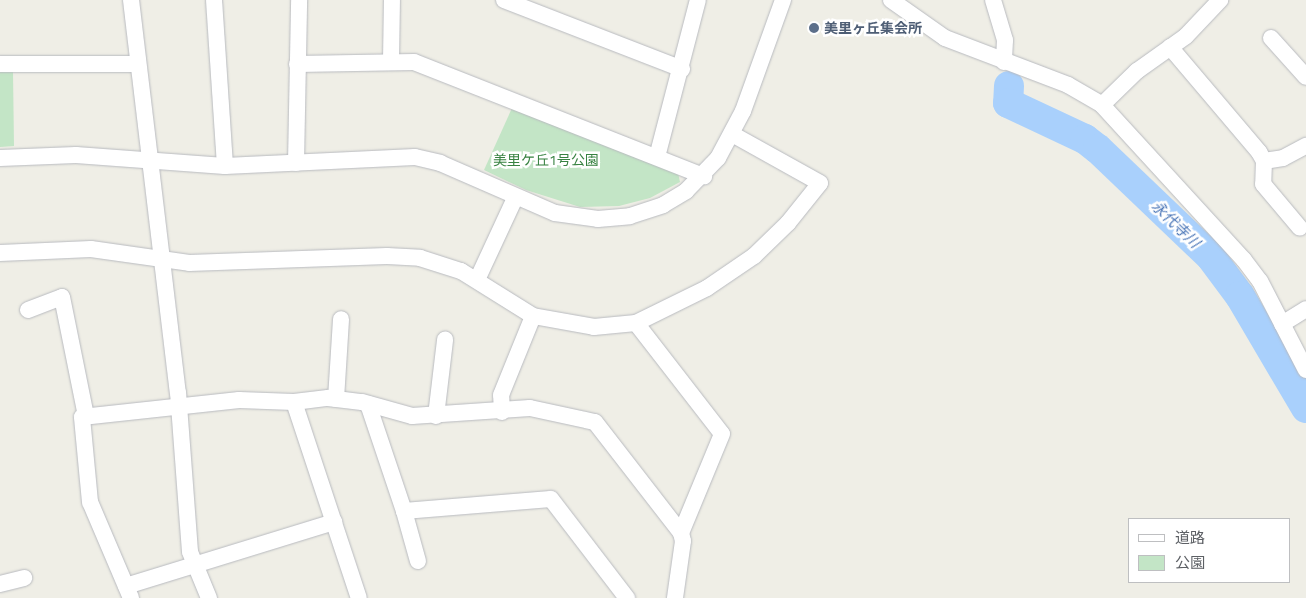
<!DOCTYPE html>
<meta charset="utf-8">
<style>
body{margin:0}
#map{position:relative;width:1306px;height:598px;overflow:hidden;background:#efeee6;font-family:"Titillium Web","Noto Sans JP",sans-serif}
div>[style]{position:absolute}
.green>*{inset:0;background:#c3e5c6}
.river>*{height:30px;margin:-15px;padding:0 15px;transform-origin:15px;border-radius:15px;background:#a9d0fc}
.roads{filter:drop-shadow(0 0 1px #b8babf) drop-shadow(0 0 1px #b8babf)}
.minor>*{height:16px;margin:-8px;padding:0 8px;transform-origin:8px;border-radius:8px;background:#fff}
.dots>*{width:14px;height:14px;translate:-50% -50%;box-sizing:border-box;border:2px solid #fff;border-radius:50%}
span{translate:-50% -50%;white-space:nowrap;text-align:center;line-height:1.15;-webkit-text-stroke:5px #fff;paint-order:stroke}
.service-label{font-size:14px;color:#4e5e75;font-weight:700}
.left{translate:0 -50%;text-align:left}
.park-label{font-size:14px;color:#388242}
.water-label{font-size:15px;color:#4874b6;font-style:italic}
.legend{position:absolute;left:1128px;top:518px;width:162px;height:65px;box-sizing:border-box;background:#fff;border:1px solid #bebfc1;margin:0;padding:6px 9px;list-style:none;font-size:15px;color:#5d6065}
.legend li{display:flex;align-items:center;gap:10px;height:25px}
.legend b{width:25px;border:1px solid #bebfc1}
</style>
<div id="map">
<div class="green">
<div style="clip-path:polygon(0 70px,13px 72px,14px 146px,0 147px)"></div>
<div style="clip-path:polygon(512px 108px,678px 173px,680px 182px,650px 198px,619px 206px,580px 207px,526px 190px,484px 170px)"></div>
</div>
<div class="river">
<div style="left:1009px;top:86px;width:17px;rotate:93deg"></div>
<div style="left:1008px;top:103px;width:85px;rotate:25.1deg"></div>
<div style="left:1085px;top:139px;width:16px;rotate:38deg"></div>
<div style="left:1098px;top:149px;width:156px;rotate:43.7deg"></div>
<div style="left:1211px;top:257px;width:49px;rotate:53.4deg"></div>
<div style="left:1240px;top:296px;width:130px;rotate:59.5deg"></div>
</div>
<div class="roads">
<div class="minor">
<div style="left:131px;top:0;width:395px;rotate:83.2deg"></div>
<div style="left:178px;top:392px;width:160px;rotate:85.7deg"></div>
<div style="left:190px;top:552px;width:50px;rotate:67.6deg"></div>
<div style="left:214px;top:0;width:166px;rotate:86.2deg"></div>
<div style="left:504px;top:0;width:191px;rotate:21.2deg"></div>
<div style="left:891px;top:0;width:66px;rotate:35.1deg"></div>
<div style="left:945px;top:38px;width:132px;rotate:20.9deg"></div>
<div style="left:1068px;top:85px;width:39px;rotate:30deg"></div>
<div style="left:1102px;top:105px;width:210px;rotate:47.5deg"></div>
<div style="left:1244px;top:260px;width:26px;rotate:53deg"></div>
<div style="left:1260px;top:281px;width:100px;rotate:62.7deg"></div>
<div style="left:993px;top:0;width:42px;rotate:73.3deg"></div>
<div style="left:1005px;top:40px;width:22px;rotate:93deg"></div>
<div style="left:1271px;top:38px;width:52px;rotate:48.1deg"></div>
<div style="left:1170px;top:47px;width:138px;rotate:49.7deg"></div>
<div style="left:1259px;top:152px;width:10px;rotate:61deg"></div>
<div style="left:1264px;top:161px;width:23px;rotate:92deg"></div>
<div style="left:1263px;top:184px;width:57px;rotate:49.9deg"></div>
<div style="left:391px;top:61px;width:61px;rotate:-89.1deg"></div>
<div style="left:0;top:64px;width:138px"></div>
<div style="left:297px;top:64px;width:117px;rotate:-1deg"></div>
<div style="left:414px;top:62px;width:312px;rotate:21.5deg"></div>
<div style="left:1102px;top:105px;width:49px;rotate:-44.2deg"></div>
<div style="left:1137px;top:71px;width:60px;rotate:-35.5deg"></div>
<div style="left:1186px;top:36px;width:50px;rotate:-46.6deg"></div>
<div style="left:657px;top:157px;width:162px;rotate:-75.4deg"></div>
<div style="left:0;top:158px;width:76px;rotate:-2.3deg"></div>
<div style="left:76px;top:155px;width:149px;rotate:4.2deg"></div>
<div style="left:225px;top:166px;width:190px;rotate:-2.7deg"></div>
<div style="left:415px;top:157px;width:26px;rotate:13deg"></div>
<div style="left:440px;top:163px;width:125px;rotate:23.5deg"></div>
<div style="left:555px;top:213px;width:43px;rotate:7.9deg"></div>
<div style="left:598px;top:219px;width:32px;rotate:-5deg"></div>
<div style="left:630px;top:216px;width:35px;rotate:-18deg"></div>
<div style="left:663px;top:205px;width:27px;rotate:-31deg"></div>
<div style="left:686px;top:191px;width:46px;rotate:-45.9deg"></div>
<div style="left:718px;top:158px;width:53px;rotate:-62deg"></div>
<div style="left:743px;top:111px;width:118px;rotate:-70.2deg"></div>
<div style="left:1264px;top:161px;width:19px;rotate:-9deg"></div>
<div style="left:1283px;top:158px;width:26px;rotate:-28deg"></div>
<div style="left:296px;top:163px;width:163px;rotate:-88.9deg"></div>
<div style="left:0;top:253px;width:91px;rotate:-2.5deg"></div>
<div style="left:91px;top:249px;width:99px;rotate:8.1deg"></div>
<div style="left:189px;top:263px;width:198px;rotate:-2deg"></div>
<div style="left:387px;top:256px;width:33px;rotate:3deg"></div>
<div style="left:420px;top:258px;width:43px;rotate:17.6deg"></div>
<div style="left:461px;top:271px;width:85px;rotate:32deg"></div>
<div style="left:533px;top:316px;width:62px;rotate:10.2deg"></div>
<div style="left:594px;top:327px;width:42px;rotate:-5.4deg"></div>
<div style="left:636px;top:323px;width:79px;rotate:-26.2deg"></div>
<div style="left:707px;top:288px;width:57px;rotate:-34.2deg"></div>
<div style="left:754px;top:256px;width:47px;rotate:-44.1deg"></div>
<div style="left:788px;top:223px;width:51px;rotate:-51.3deg"></div>
<div style="left:820px;top:183px;width:101px;rotate:-150.9deg"></div>
<div style="left:477px;top:280px;width:90px;rotate:-65.1deg"></div>
<div style="left:28px;top:310px;width:36px;rotate:-21deg"></div>
<div style="left:62px;top:297px;width:121px;rotate:78.6deg"></div>
<div style="left:636px;top:323px;width:140px;rotate:52.2deg"></div>
<div style="left:722px;top:434px;width:107px;rotate:112.5deg"></div>
<div style="left:1282px;top:324px;width:28px;rotate:-32deg"></div>
<div style="left:336px;top:399px;width:80px;rotate:-86.4deg"></div>
<div style="left:294px;top:402px;width:206px;rotate:71.7deg"></div>
<div style="left:368px;top:404px;width:113px;rotate:71.4deg"></div>
<div style="left:404px;top:511px;width:147px;rotate:-4.7deg"></div>
<div style="left:551px;top:499px;width:125px;rotate:52.5deg"></div>
<div style="left:502px;top:412px;width:17px;rotate:-93deg"></div>
<div style="left:501px;top:395px;width:85px;rotate:-67.9deg"></div>
<div style="left:436px;top:416px;width:77px;rotate:-83.2deg"></div>
<div style="left:404px;top:511px;width:52px;rotate:74.4deg"></div>
<div style="left:0;top:584px;width:25px;rotate:-14deg"></div>
<div style="left:126px;top:586px;width:218px;rotate:-17.1deg"></div>
<div style="left:131px;top:598px;width:104px;rotate:-113.1deg"></div>
<div style="left:90px;top:502px;width:85px;rotate:-95.4deg"></div>
<div style="left:82px;top:417px;width:158px;rotate:-6.2deg"></div>
<div style="left:239px;top:400px;width:55px;rotate:2.1deg"></div>
<div style="left:294px;top:402px;width:34px;rotate:-7deg"></div>
<div style="left:328px;top:398px;width:34px;rotate:7deg"></div>
<div style="left:362px;top:402px;width:52px;rotate:15.6deg"></div>
<div style="left:412px;top:416px;width:118px;rotate:-3.9deg"></div>
<div style="left:530px;top:408px;width:66px;rotate:12.2deg"></div>
<div style="left:595px;top:422px;width:140px;rotate:52.2deg"></div>
<div style="left:681px;top:533px;width:8px;rotate:76deg"></div>
<div style="left:683px;top:541px;width:58px;rotate:98deg"></div>
</div>
</div>
<div class="dots">
<div style="left:814px;top:28px;background:#5c6f8a"></div>
</div>
<div class="service-label">
<span class="left" style="left:824px;top:28px">美里ヶ丘集会所</span>
</div>
<div class="park-label">
<span style="left:546px;top:160px">美里ケ丘1号公園</span>
</div>
<div class="water-label">
<span style="left:1176px;top:224px;rotate:44deg">永代寺川</span>
</div>
<ul class="legend">
<li><b style="height:6px;background:#fff"></b>道路</li>
<li><b style="height:14px;background:#c3e5c6"></b>公園</li>
</ul>
</div>
